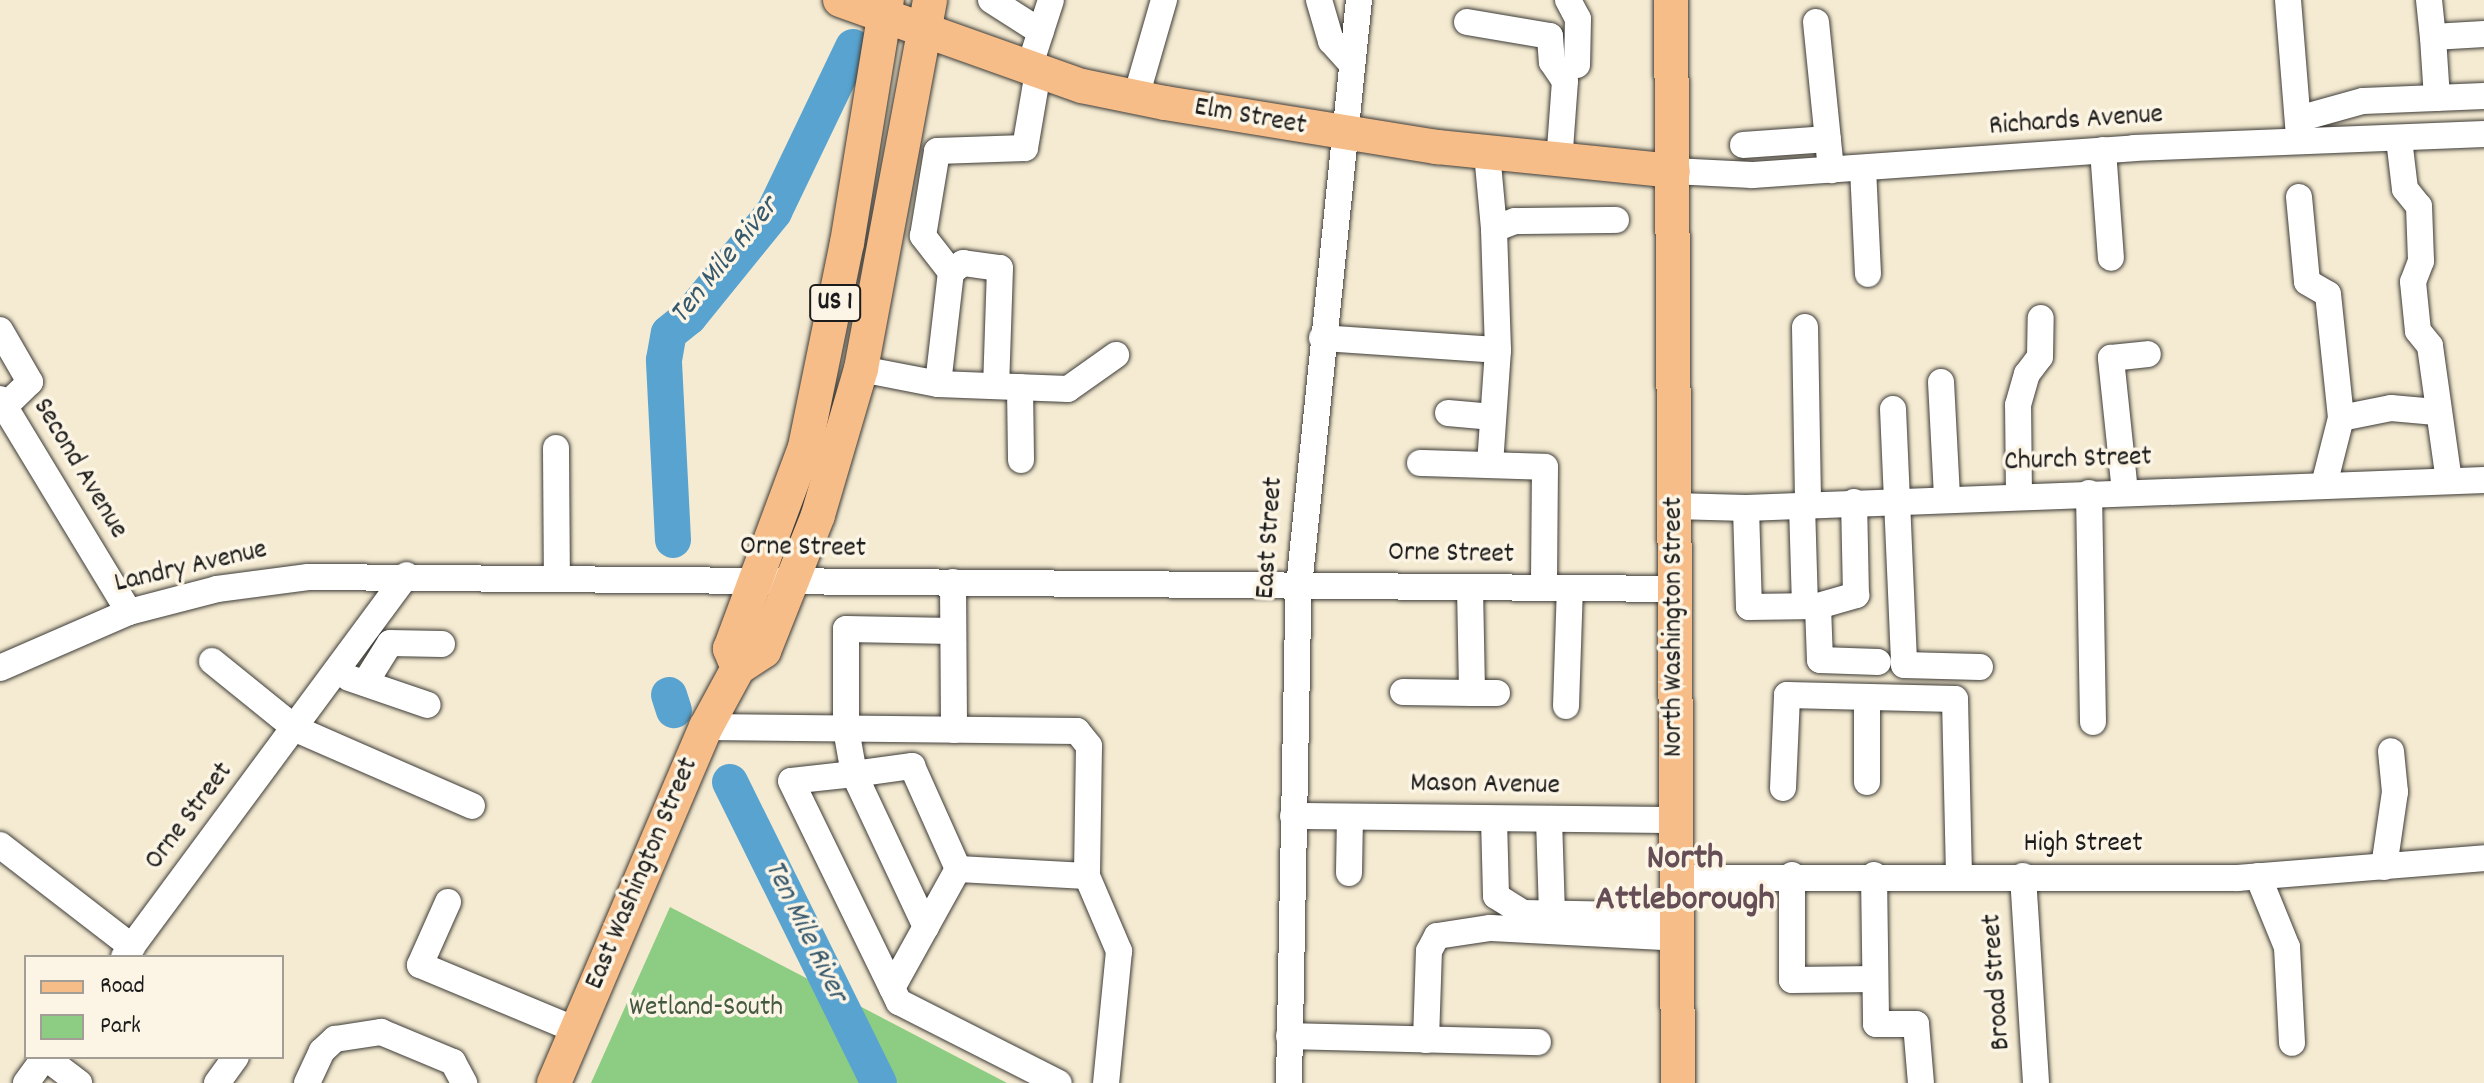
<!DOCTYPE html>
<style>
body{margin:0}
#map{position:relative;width:2484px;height:1083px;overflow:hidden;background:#f5ebd2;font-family:Dekko,sans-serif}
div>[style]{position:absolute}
.green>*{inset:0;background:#8dcc83}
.river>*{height:36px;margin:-18px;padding:0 18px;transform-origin:18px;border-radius:18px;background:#58a3d0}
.roads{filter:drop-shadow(0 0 2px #3d3b37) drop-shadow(0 0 2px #3d3b37)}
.minor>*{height:26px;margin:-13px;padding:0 13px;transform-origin:13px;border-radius:13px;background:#fff}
.major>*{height:34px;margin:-17px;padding:0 17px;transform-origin:17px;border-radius:17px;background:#f7bd88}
span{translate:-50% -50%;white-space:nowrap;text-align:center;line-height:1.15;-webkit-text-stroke:7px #fcf5e5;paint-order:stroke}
.shield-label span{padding:2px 6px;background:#fcf5e5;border:2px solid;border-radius:6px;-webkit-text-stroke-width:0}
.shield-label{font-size:26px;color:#1c1c1c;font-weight:700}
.street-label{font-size:28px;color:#1c1c1c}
.park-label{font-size:28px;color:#445a40}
.water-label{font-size:30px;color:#37596d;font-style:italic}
.district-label{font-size:36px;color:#664e56;font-weight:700}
.legend{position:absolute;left:24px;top:955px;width:260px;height:104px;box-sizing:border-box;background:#fcf5e5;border:2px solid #a29e95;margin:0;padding:10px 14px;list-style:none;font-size:24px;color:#1c1c1c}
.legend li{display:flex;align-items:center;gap:16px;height:40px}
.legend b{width:40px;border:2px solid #a29e95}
</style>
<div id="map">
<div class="green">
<div style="clip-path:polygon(670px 907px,1007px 1083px,591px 1083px)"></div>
</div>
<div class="river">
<div style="left:673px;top:540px;width:180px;rotate:-92.9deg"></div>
<div style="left:664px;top:360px;width:27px;rotate:-80deg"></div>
<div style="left:669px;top:333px;width:26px;rotate:-39deg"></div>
<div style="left:689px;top:317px;width:135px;rotate:-51deg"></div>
<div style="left:774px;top:212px;width:183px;rotate:-64.4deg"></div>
<div style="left:669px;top:695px;width:16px;rotate:72deg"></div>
<div style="left:730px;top:782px;width:336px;rotate:63.7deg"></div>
</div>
<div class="roads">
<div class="minor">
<div style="left:991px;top:0;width:59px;rotate:32.6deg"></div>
<div style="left:1319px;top:0;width:43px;rotate:73.7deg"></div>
<div style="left:1331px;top:41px;width:30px;rotate:48deg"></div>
<div style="left:1568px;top:0;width:21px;rotate:62deg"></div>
<div style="left:1578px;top:19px;width:46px;rotate:91.2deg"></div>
<div style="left:2288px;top:0;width:136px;rotate:85.4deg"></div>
<div style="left:2429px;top:0;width:37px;rotate:84deg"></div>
<div style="left:1467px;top:22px;width:84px;rotate:9.6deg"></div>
<div style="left:1550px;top:36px;width:26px;rotate:86deg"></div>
<div style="left:1552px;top:62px;width:23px;rotate:56deg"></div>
<div style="left:1565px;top:81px;width:81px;rotate:94.2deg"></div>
<div style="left:1816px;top:22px;width:149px;rotate:84.2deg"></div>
<div style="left:1029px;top:68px;width:71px;rotate:-72.1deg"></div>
<div style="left:1136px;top:97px;width:101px;rotate:-73.9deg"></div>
<div style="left:2437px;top:98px;width:61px;rotate:-93.8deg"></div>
<div style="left:2433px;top:37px;width:51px;rotate:-3.4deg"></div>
<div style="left:2298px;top:119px;width:67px;rotate:-15.5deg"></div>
<div style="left:2363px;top:101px;width:121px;rotate:-2.4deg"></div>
<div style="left:2399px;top:139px;width:50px;rotate:83.2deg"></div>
<div style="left:2405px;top:189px;width:22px;rotate:51deg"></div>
<div style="left:2419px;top:206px;width:55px;rotate:87.9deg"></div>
<div style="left:2421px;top:261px;width:22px;rotate:111deg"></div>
<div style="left:2413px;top:282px;width:49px;rotate:84.2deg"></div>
<div style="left:2418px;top:331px;width:19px;rotate:51deg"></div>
<div style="left:2430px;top:346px;width:136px;rotate:82deg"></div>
<div style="left:1743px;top:145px;width:85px;rotate:-4deg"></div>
<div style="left:2103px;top:150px;width:108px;rotate:85.8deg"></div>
<div style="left:1487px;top:153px;width:76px;rotate:84.7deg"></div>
<div style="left:1863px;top:168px;width:106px;rotate:87.3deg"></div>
<div style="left:1673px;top:171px;width:79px;rotate:2.9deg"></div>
<div style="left:1752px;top:175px;width:383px;rotate:-4deg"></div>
<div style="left:2134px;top:148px;width:350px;rotate:-2.3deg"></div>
<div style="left:2299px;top:197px;width:85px;rotate:84.6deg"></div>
<div style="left:2307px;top:282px;width:24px;rotate:30deg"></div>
<div style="left:2328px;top:294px;width:125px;rotate:84deg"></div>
<div style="left:951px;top:272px;width:15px;rotate:-37deg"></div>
<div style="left:963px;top:263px;width:37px;rotate:8deg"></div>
<div style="left:1000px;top:268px;width:118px;rotate:91.9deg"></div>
<div style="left:1805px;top:327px;width:178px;rotate:89deg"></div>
<div style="left:0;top:330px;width:60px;rotate:60deg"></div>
<div style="left:30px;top:382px;width:35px;rotate:136deg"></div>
<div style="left:1322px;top:338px;width:176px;rotate:3.9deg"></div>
<div style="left:1498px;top:350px;width:115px;rotate:94deg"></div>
<div style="left:1498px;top:350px;width:121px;rotate:-91.9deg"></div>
<div style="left:1494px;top:229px;width:22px;rotate:-21deg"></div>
<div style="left:1515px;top:221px;width:101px;rotate:-0.6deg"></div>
<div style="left:861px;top:369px;width:78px;rotate:11deg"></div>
<div style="left:938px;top:384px;width:113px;rotate:-83.4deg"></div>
<div style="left:951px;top:272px;width:46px;rotate:-127.9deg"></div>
<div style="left:923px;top:236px;width:86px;rotate:-80.6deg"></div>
<div style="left:937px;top:151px;width:88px;rotate:-2deg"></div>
<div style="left:1025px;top:148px;width:77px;rotate:-80.3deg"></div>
<div style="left:1941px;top:382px;width:116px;rotate:87deg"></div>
<div style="left:938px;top:384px;width:130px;rotate:2.2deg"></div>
<div style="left:1068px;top:389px;width:59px;rotate:-35.3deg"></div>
<div style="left:1020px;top:387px;width:73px;rotate:89.2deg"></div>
<div style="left:0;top:399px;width:249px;rotate:58.8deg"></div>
<div style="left:1893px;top:409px;width:256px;rotate:87.5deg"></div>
<div style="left:1904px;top:665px;width:76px;rotate:1.5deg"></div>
<div style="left:1448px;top:413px;width:45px;rotate:5.1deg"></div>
<div style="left:556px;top:448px;width:129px;rotate:89.6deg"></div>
<div style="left:1420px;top:463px;width:125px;rotate:1.8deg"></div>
<div style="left:1545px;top:467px;width:121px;rotate:90.5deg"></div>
<div style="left:2324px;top:485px;width:69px;rotate:-75.8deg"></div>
<div style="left:2341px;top:418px;width:51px;rotate:-11.3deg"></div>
<div style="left:2391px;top:408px;width:45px;rotate:5.1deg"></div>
<div style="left:2125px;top:492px;width:135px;rotate:-96deg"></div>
<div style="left:2111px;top:358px;width:37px;rotate:-6deg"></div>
<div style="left:2089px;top:493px;width:229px;rotate:89deg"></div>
<div style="left:2019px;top:496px;width:91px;rotate:-90.6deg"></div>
<div style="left:2018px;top:405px;width:32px;rotate:-74deg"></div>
<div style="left:2027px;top:374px;width:21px;rotate:-53deg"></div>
<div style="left:2040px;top:357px;width:39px;rotate:-89deg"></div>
<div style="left:1802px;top:505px;width:101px;rotate:88.3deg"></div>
<div style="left:1674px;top:506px;width:72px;rotate:1.6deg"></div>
<div style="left:1746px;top:508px;width:739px;rotate:-2.17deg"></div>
<div style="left:1746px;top:508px;width:99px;rotate:88.3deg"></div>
<div style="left:1749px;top:607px;width:69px;rotate:-0.8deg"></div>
<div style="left:1818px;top:606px;width:54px;rotate:87.9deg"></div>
<div style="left:1820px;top:660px;width:58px;rotate:2deg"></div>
<div style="left:953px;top:582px;width:148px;rotate:89.6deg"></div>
<div style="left:1470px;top:587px;width:106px;rotate:88.9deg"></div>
<div style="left:1472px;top:693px;width:25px"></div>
<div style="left:1818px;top:606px;width:40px;rotate:-16deg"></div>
<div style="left:1856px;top:595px;width:93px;rotate:-91.2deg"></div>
<div style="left:953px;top:631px;width:107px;rotate:-178.9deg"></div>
<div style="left:846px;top:629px;width:100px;rotate:90deg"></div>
<div style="left:846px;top:729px;width:46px;rotate:79.9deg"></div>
<div style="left:854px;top:774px;width:63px;rotate:173.7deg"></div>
<div style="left:791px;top:781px;width:246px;rotate:64deg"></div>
<div style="left:899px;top:1002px;width:179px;rotate:26.9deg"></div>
<div style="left:212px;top:661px;width:108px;rotate:39deg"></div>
<div style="left:296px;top:729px;width:192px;rotate:23.6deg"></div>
<div style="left:0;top:668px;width:141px;rotate:-23.5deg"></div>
<div style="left:129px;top:612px;width:91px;rotate:-14.6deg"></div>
<div style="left:217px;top:589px;width:92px;rotate:-7.5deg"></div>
<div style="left:308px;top:577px;width:1366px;rotate:0.5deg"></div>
<div style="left:349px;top:678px;width:83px;rotate:18.9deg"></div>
<div style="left:365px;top:683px;width:47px;rotate:-58deg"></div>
<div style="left:390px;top:643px;width:52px;rotate:1.1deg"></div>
<div style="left:1403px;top:692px;width:69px;rotate:0.8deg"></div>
<div style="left:1566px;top:706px;width:118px;rotate:-88.1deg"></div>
<div style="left:706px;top:727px;width:371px;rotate:0.6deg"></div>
<div style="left:1077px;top:731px;width:19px;rotate:51deg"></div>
<div style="left:1089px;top:746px;width:130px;rotate:90.9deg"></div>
<div style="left:1087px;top:876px;width:82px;rotate:66.9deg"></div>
<div style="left:1119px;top:951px;width:133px;rotate:95.6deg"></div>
<div style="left:1867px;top:782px;width:85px;rotate:-90deg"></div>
<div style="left:1783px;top:788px;width:93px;rotate:-87.5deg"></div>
<div style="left:1787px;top:695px;width:168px;rotate:1.4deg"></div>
<div style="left:1955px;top:699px;width:177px;rotate:88.7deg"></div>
<div style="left:1293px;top:816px;width:384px;rotate:0.6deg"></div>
<div style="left:1494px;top:819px;width:77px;rotate:88.5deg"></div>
<div style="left:1496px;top:896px;width:32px;rotate:32deg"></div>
<div style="left:1523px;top:913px;width:156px;rotate:1.1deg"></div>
<div style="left:1549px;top:819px;width:95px;rotate:88.2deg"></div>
<div style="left:0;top:845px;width:167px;rotate:37.7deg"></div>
<div style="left:2384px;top:867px;width:76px;rotate:-81.7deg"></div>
<div style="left:2395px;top:792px;width:41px;rotate:-95.6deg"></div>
<div style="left:1349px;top:873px;width:56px;rotate:-89deg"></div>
<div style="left:1792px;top:875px;width:105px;rotate:90deg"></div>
<div style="left:1792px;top:980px;width:83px;rotate:-0.7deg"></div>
<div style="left:1874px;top:875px;width:149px;rotate:89.2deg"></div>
<div style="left:1876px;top:1024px;width:40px"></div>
<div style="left:1916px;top:1024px;width:59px;rotate:85.2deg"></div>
<div style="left:2023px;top:876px;width:207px;rotate:86.4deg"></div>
<div style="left:2258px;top:876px;width:77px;rotate:67.8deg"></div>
<div style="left:2287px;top:947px;width:96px;rotate:87deg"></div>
<div style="left:1680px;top:878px;width:558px"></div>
<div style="left:2238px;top:878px;width:247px;rotate:-4.6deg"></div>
<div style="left:448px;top:902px;width:69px;rotate:114deg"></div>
<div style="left:420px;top:965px;width:169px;rotate:22.6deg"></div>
<div style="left:926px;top:927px;width:169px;rotate:-115.2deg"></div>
<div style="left:854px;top:774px;width:59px;rotate:-7.9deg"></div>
<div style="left:912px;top:766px;width:113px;rotate:65.9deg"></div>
<div style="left:124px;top:957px;width:475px;rotate:-53.5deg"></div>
<div style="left:892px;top:988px;width:136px;rotate:-61deg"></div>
<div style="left:958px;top:869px;width:129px;rotate:3.1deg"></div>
<div style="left:1289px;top:1036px;width:249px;rotate:1.4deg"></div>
<div style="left:1426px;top:1040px;width:89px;rotate:-88.1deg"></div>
<div style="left:1429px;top:951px;width:17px;rotate:-62deg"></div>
<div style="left:1437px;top:936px;width:54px;rotate:-8.6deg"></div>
<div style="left:1490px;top:928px;width:189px;rotate:3deg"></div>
<div style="left:26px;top:1083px;width:32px;rotate:-54deg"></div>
<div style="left:45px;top:1057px;width:43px;rotate:37.4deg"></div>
<div style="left:217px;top:1083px;width:32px;rotate:-54deg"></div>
<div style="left:307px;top:1083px;width:35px;rotate:-65deg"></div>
<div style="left:322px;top:1051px;width:18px;rotate:-43deg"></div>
<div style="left:335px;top:1039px;width:47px;rotate:-8.7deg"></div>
<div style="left:381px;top:1032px;width:78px;rotate:22.6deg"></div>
<div style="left:453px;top:1062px;width:24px;rotate:62deg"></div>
<div style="left:1289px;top:1083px;width:487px;rotate:-88.9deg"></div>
<div style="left:1298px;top:596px;width:599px;rotate:-84.16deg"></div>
</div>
<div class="major">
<div style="left:840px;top:0;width:257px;rotate:19.6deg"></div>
<div style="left:1082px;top:86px;width:85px;rotate:11.6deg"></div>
<div style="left:1165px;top:103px;width:276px;rotate:9.2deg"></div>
<div style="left:1437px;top:147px;width:237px;rotate:5.8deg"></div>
<div style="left:1671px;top:0;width:1083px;rotate:89.63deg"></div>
<div style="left:738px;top:668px;width:21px;rotate:-113deg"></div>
<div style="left:730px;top:649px;width:215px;rotate:-69.6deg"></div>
<div style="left:805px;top:447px;width:208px;rotate:-78.4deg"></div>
<div style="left:847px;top:243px;width:246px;rotate:-80.7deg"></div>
<div style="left:554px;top:1083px;width:387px;rotate:-66.9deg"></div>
<div style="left:706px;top:727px;width:67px;rotate:-61.5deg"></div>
<div style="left:738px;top:668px;width:31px;rotate:-33deg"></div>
<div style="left:764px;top:651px;width:146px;rotate:-68.3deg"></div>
<div style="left:818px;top:515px;width:152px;rotate:-73.6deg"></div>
<div style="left:861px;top:369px;width:375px;rotate:-79.4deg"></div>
</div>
</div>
<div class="shield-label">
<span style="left:835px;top:303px">US 1</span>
</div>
<div class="street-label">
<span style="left:1250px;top:118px;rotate:10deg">Elm Street</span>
<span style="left:2076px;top:122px;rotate:-4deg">Richards Avenue</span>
<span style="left:2078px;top:461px;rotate:-2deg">Church Street</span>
<span style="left:79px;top:469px;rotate:59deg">Second Avenue</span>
<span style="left:1271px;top:538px;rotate:-86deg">East Street</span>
<span style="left:803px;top:549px;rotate:1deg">Orne Street</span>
<span style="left:1451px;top:555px;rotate:1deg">Orne Street</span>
<span style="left:191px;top:568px;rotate:-13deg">Landry Avenue</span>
<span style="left:1675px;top:627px;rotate:-90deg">North Washington Street</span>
<span style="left:1485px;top:786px;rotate:1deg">Mason Avenue</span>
<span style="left:190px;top:817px;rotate:-53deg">Orne Street</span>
<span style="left:2083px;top:845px">High Street</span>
<span style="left:643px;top:874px;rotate:-67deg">East Washington Street</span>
<span style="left:1998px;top:982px;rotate:-94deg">Broad Street</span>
</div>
<div class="park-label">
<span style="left:706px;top:1009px">Wetland-South</span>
</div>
<div class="water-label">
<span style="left:726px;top:262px;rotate:-51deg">Ten Mile River</span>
<span style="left:804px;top:932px;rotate:64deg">Ten Mile River</span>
</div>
<div class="district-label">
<span style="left:1685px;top:881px">North<br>Attleborough</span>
</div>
<ul class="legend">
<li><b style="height:10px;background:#f7bd88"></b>Road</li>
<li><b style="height:22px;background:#8dcc83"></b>Park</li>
</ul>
</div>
